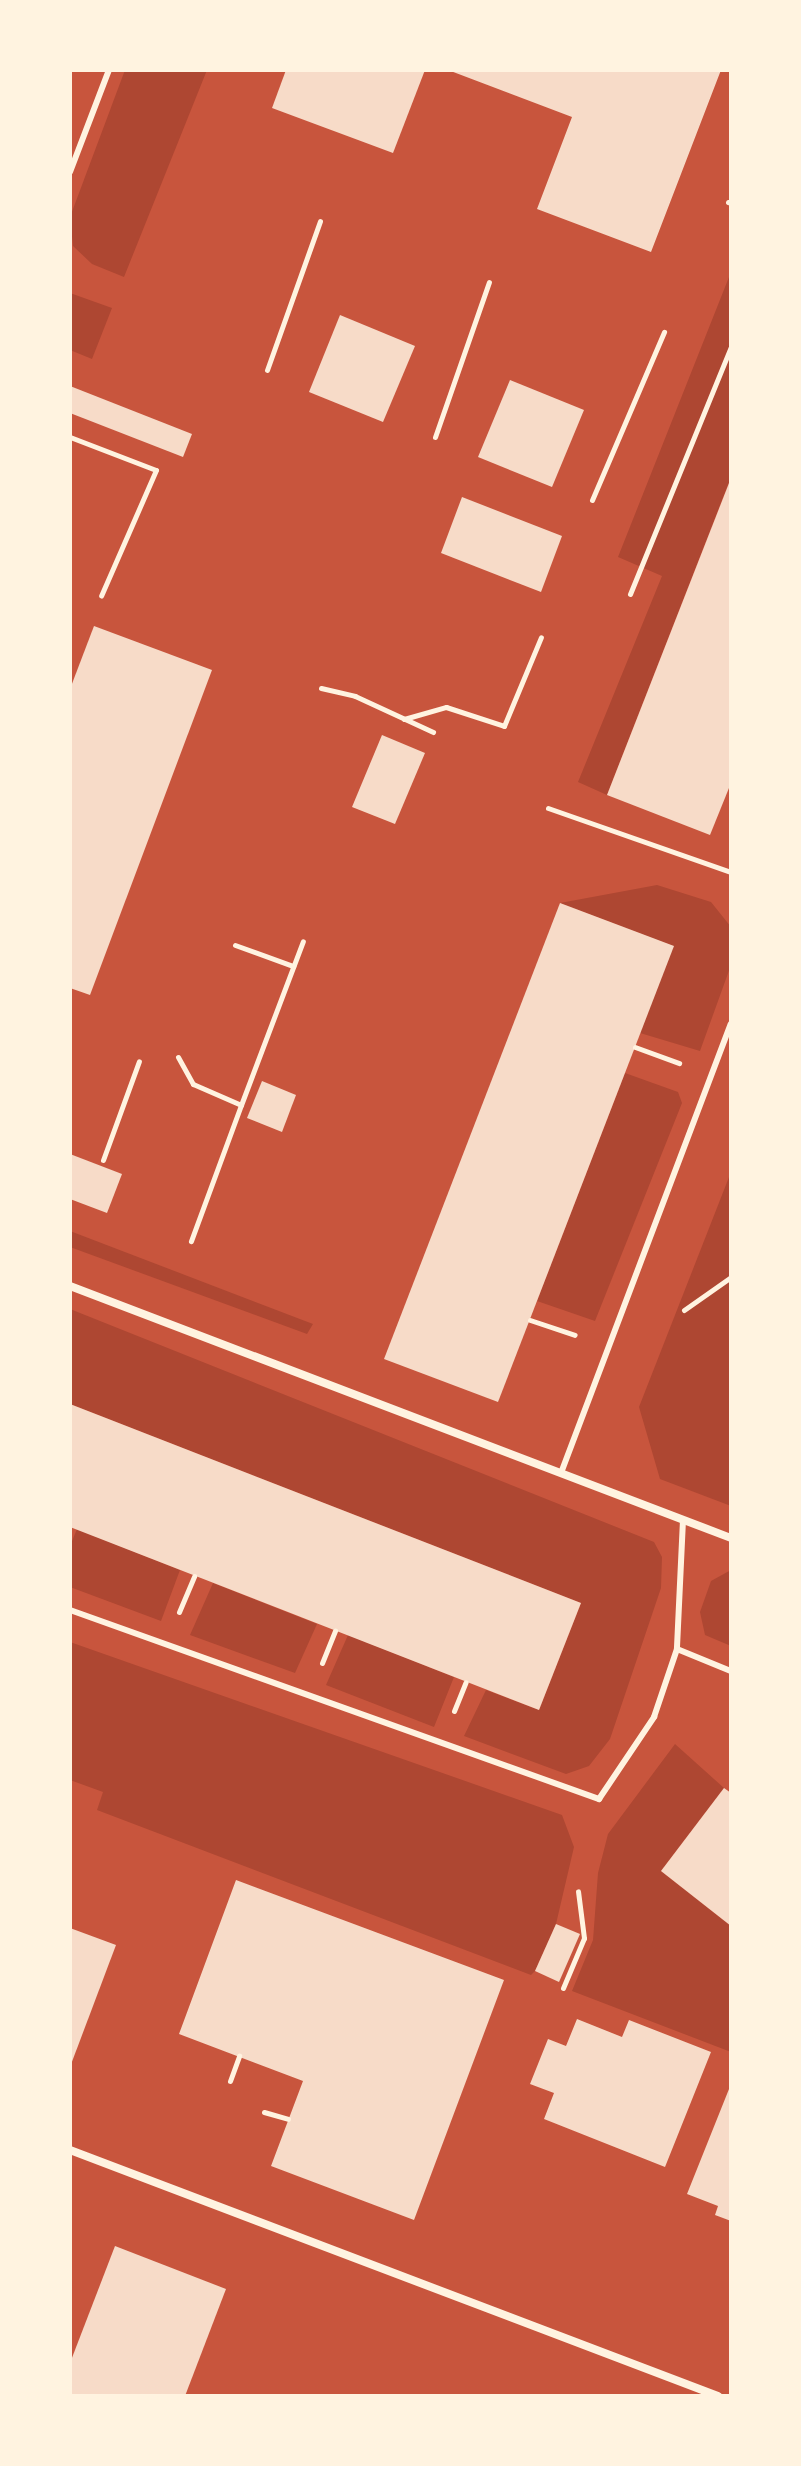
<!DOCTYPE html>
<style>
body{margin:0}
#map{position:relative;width:801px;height:2466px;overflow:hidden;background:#c8553d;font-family:Cabin,sans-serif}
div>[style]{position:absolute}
.green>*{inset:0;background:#ae4732}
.building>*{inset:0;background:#f7dbc8}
.path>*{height:5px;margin:-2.5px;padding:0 2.5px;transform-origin:2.5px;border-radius:2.5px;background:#fff3e0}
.service>*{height:6px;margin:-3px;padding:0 3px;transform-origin:3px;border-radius:3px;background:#fff3e0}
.minor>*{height:8px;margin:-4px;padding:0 4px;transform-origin:4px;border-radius:4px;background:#fff3e0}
span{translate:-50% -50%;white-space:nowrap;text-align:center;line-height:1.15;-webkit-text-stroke:7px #fff3e0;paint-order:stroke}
.frame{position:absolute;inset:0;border:72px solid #fff3e0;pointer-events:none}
</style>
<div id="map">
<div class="green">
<div style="clip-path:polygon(125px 70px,207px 70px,124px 277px,92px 264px,73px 246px,70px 217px)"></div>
<div style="clip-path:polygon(731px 272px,731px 477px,607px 795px,578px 782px,662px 576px,618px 557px)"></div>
<div style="clip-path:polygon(70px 293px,112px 308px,92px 359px,70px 350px)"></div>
<div style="clip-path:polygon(657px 885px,711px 902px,731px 927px,731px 965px,700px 1051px,640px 1033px,673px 946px,560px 903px)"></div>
<div style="clip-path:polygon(625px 1073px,678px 1092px,682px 1103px,595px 1321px,537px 1301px)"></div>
<div style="clip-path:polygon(731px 1172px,731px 1506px,660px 1479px,639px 1407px)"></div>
<div style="clip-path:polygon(70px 1231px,313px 1324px,307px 1334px,70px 1247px)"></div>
<div style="clip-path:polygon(70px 1309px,654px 1542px,662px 1557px,661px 1588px,610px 1739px,589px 1766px,566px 1774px,464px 1736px,486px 1690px,539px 1710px,581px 1603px,70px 1404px)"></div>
<div style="clip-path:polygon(77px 1529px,180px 1570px,161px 1621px,70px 1587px,70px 1546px)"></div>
<div style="clip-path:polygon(731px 1570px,731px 1646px,705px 1635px,700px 1612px,711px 1581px)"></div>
<div style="clip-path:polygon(213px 1583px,317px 1624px,295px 1673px,190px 1635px)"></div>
<div style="clip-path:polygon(348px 1635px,454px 1677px,434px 1727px,326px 1685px)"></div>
<div style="clip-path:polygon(70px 1642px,562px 1815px,574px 1847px,556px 1924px,535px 1971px,531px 1975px,97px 1810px,103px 1792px,70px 1780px)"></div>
<div style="clip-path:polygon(675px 1744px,724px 1788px,661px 1871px,731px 1926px,731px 2052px,572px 1991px,593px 1940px,598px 1873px,608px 1834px)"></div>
</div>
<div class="building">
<div style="clip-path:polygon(286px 70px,425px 70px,393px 153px,272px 108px)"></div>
<div style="clip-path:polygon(448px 70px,721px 70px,651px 252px,537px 209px,572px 117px)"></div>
<div style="clip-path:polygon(340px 315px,415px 346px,383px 422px,309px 392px)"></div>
<div style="clip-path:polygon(510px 380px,584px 410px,552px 487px,478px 457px)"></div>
<div style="clip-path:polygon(70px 386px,192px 434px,183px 457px,70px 413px)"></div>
<div style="clip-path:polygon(731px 478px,731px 783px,710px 835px,607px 795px)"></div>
<div style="clip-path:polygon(462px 497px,562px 536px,541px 592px,441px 553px)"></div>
<div style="clip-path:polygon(94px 626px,212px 670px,90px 995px,70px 988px,70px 689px)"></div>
<div style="clip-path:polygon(382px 735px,425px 753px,395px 824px,352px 807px)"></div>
<div style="clip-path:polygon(560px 903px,674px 946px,498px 1402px,384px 1359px)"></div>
<div style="clip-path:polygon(262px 1081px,296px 1095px,282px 1132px,247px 1118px)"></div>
<div style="clip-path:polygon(70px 1154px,122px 1174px,107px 1213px,70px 1199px)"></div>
<div style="clip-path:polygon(70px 1404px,581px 1603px,539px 1710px,70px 1527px)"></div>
<div style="clip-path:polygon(724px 1788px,731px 1793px,731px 1926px,661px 1871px)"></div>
<div style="clip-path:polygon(236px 1880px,504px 1980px,414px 2220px,271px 2166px,303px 2081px,179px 2034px)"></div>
<div style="clip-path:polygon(556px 1924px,580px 1934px,559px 1982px,535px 1971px)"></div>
<div style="clip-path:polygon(70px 1928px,116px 1945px,70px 2067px)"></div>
<div style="clip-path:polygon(577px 2019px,622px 2037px,629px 2020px,711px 2052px,665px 2167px,544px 2119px,554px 2093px,530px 2084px,548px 2039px,566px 2046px)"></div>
<div style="clip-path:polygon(731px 2084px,731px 2221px,715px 2215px,718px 2206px,687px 2194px)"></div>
<div style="clip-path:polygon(115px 2246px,226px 2289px,185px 2396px,70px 2396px,70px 2363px)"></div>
</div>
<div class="path">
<div style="left:728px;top:202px;width:3px;rotate:18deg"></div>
<div style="left:267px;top:370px;width:158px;rotate:-70.4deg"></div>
<div style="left:70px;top:437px;width:92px;rotate:21deg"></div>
<div style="left:156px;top:470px;width:137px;rotate:113.6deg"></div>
<div style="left:435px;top:437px;width:164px;rotate:-70.8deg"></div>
<div style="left:592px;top:500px;width:183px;rotate:-66.8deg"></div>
<div style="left:630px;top:594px;width:268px;rotate:-67.8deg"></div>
<div style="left:321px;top:688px;width:35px;rotate:13deg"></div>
<div style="left:355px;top:696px;width:86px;rotate:24.8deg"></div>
<div style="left:404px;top:719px;width:44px;rotate:-15.9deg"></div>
<div style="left:446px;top:707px;width:61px;rotate:18.1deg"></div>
<div style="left:504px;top:726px;width:96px;rotate:-67.4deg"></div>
<div style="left:548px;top:808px;width:194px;rotate:19.3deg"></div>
<div style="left:235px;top:945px;width:62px;rotate:19.9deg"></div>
<div style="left:635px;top:1047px;width:47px;rotate:20deg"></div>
<div style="left:178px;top:1057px;width:31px;rotate:61deg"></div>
<div style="left:193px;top:1084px;width:52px;rotate:23.6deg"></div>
<div style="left:241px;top:1105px;width:145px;rotate:110.2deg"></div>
<div style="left:241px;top:1105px;width:175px;rotate:-69.3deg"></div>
<div style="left:103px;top:1160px;width:105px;rotate:-70deg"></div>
<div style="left:684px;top:1310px;width:57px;rotate:-35.1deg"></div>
<div style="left:530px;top:1320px;width:47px;rotate:18.4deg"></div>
<div style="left:179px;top:1612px;width:39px;rotate:-67deg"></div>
<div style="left:322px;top:1663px;width:35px;rotate:-68deg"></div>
<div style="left:454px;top:1711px;width:31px;rotate:-68deg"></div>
<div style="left:563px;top:1988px;width:54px;rotate:-67.2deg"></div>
<div style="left:584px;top:1938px;width:47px;rotate:-97.3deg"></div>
<div style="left:230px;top:2081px;width:27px;rotate:-70deg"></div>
<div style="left:264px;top:2112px;width:25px;rotate:16deg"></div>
</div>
<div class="service">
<div style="left:70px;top:172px;width:109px;rotate:-69.1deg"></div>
<div style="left:561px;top:1473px;width:480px;rotate:-69.3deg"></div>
<div style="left:683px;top:1520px;width:129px;rotate:92.7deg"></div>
<div style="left:677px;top:1649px;width:58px;rotate:22.2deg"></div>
<div style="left:70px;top:1610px;width:562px;rotate:19.66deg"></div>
<div style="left:599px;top:1799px;width:99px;rotate:-56.1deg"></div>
<div style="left:654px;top:1717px;width:72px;rotate:-71.3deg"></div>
</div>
<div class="minor">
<div style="left:70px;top:1286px;width:707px;rotate:20.87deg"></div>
<div style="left:70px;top:2150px;width:693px;rotate:20.79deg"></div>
</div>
<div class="frame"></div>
</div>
